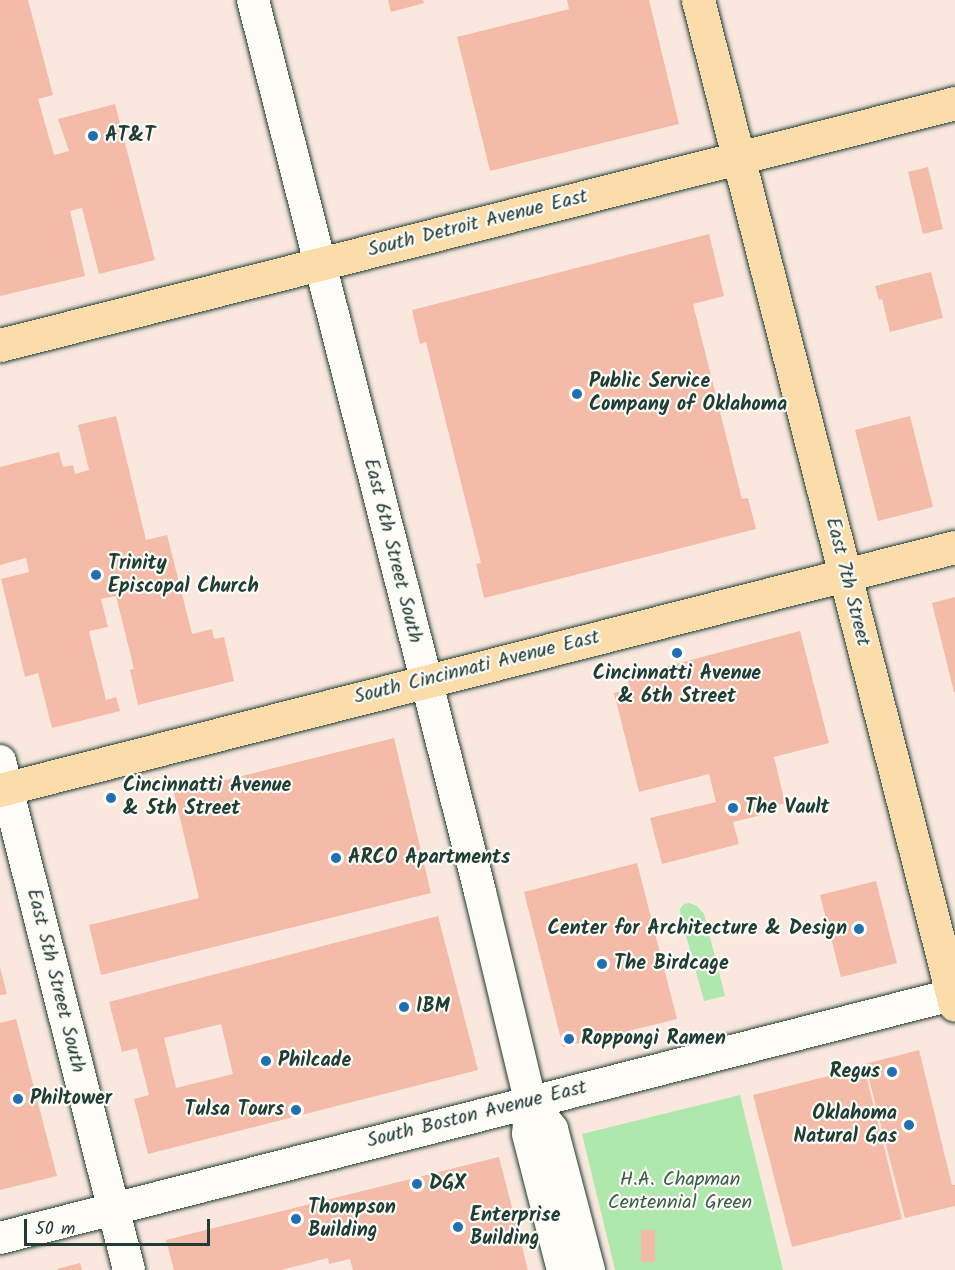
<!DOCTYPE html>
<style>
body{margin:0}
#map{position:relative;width:955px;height:1270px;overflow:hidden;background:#fae8df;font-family:Kalam,sans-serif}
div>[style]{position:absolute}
.green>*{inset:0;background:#afe8ac}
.building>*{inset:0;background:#f3bba8}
.roads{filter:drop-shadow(0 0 2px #1f3d34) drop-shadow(0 0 2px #1f3d34)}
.secondary>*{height:32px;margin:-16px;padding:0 16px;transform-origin:16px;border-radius:16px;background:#fdfcf7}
.primary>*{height:33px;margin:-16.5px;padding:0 16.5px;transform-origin:16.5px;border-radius:16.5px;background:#faddab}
.dots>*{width:16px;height:16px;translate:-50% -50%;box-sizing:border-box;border:3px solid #fdfcf7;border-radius:50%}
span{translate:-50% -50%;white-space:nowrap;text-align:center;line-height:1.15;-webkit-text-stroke:4.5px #fdfcf7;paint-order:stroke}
.poi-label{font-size:20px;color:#1f3d34;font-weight:700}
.left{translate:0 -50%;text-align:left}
.right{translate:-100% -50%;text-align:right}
.street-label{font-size:20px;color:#1f3d34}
.park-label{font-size:20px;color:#3c5f4c}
.scale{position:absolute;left:24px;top:1219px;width:186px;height:27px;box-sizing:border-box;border:3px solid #1f3d34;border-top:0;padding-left:8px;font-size:18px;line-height:21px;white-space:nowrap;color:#1f3d34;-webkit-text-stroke:4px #fdfcf7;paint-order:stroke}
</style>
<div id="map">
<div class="green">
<div style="clip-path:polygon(689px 903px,697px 906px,704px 914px,725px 996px,704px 1001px,681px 917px,680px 909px,684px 904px)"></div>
<div style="clip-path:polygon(740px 1095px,783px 1270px,615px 1270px,582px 1134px)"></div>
</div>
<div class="building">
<div style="clip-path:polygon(0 0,28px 0,53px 95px,38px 99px,54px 155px,69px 151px,58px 119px,115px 104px,155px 260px,99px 274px,82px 208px,70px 211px,85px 276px,0 296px)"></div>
<div style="clip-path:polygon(388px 0,423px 0,424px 3px,391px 12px)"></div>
<div style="clip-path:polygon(567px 0,649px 0,679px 124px,490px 171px,457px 37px,569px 9px)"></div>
<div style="clip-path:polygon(928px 167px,943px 229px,923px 234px,908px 172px)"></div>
<div style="clip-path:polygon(709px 234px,724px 296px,693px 304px,742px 499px,748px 498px,756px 529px,484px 598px,476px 564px,481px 563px,426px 342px,420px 344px,412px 310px)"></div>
<div style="clip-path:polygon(931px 272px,943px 318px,890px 332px,882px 299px,879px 300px,875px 286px)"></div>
<div style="clip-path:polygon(116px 416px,146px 540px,167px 535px,192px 634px,212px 629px,214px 639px,224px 637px,234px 681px,138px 705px,130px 670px,134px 669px,116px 596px,101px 599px,108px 627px,89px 631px,106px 700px,116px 697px,120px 711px,52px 728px,38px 673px,25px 677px,1px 579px,29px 572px,26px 558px,0 565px,0 467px,59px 452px,63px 467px,73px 465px,75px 474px,89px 470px,78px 425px)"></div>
<div style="clip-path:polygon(910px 416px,933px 507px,878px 521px,855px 430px)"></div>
<div style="clip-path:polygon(955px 597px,955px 692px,954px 692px,932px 603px)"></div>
<div style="clip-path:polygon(800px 631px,829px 743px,774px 757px,785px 803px,775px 806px,777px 811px,733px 822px,739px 844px,662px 864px,650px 818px,716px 802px,709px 774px,639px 792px,614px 693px,630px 689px,627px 677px)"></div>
<div style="clip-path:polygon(394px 738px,431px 893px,101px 975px,89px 925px,199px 898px,174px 793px)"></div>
<div style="clip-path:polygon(637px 863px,677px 1019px,563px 1047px,524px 892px)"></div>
<div style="clip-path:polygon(876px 881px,897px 963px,841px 977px,820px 895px)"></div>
<div style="clip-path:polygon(evenodd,438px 916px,478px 1070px,148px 1154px,134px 1099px,149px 1095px,137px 1048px,122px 1052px,109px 1002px,438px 916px,221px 1024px,233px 1074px,176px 1088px,164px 1038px,221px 1024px)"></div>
<div style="clip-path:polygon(0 967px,7px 994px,0 995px)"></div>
<div style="clip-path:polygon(16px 1019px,57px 1176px,0 1190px,0 1023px)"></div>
<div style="clip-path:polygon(919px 1050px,952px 1185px,955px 1185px,955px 1206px,905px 1218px,865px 1064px)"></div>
<div style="clip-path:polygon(864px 1067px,902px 1219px,792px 1247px,753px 1095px)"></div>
<div style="clip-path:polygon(499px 1157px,528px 1270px,353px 1270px,350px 1259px,329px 1264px,328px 1258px,281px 1270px,174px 1270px,166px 1240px)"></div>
<div style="clip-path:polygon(641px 1230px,655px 1230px,655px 1262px,641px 1262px)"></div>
<div style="clip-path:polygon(80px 1263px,82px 1270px,58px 1270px,57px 1269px)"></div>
</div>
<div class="roads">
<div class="secondary">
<div style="left:253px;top:0;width:920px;rotate:75.72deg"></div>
<div style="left:480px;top:892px;width:215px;rotate:76.5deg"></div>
<div style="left:530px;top:1101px;width:33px;rotate:93deg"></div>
<div style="left:528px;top:1134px;width:140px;rotate:75.6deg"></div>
<div style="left:0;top:761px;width:525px;rotate:75.78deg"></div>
<div style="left:530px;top:1101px;width:36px;rotate:52deg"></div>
<div style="left:552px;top:1129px;width:146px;rotate:75.3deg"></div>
<div style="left:0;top:1238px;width:986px;rotate:-14.33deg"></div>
</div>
<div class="primary">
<div style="left:698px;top:0;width:1037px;rotate:75.66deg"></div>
<div style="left:0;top:345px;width:985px;rotate:-14.22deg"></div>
<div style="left:0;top:790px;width:985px;rotate:-14.28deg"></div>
</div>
</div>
<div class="dots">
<div style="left:93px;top:136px;background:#1f6fb2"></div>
<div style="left:577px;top:394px;background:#1f6fb2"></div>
<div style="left:96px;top:575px;background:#1f6fb2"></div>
<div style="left:677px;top:653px;background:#1f6fb2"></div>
<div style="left:111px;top:798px;background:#1f6fb2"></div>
<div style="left:733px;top:808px;background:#1f6fb2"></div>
<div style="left:336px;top:858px;background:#1f6fb2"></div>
<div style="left:859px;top:929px;background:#1f6fb2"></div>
<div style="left:602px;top:964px;background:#1f6fb2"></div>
<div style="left:404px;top:1007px;background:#1f6fb2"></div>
<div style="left:569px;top:1039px;background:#1f6fb2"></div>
<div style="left:266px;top:1061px;background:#1f6fb2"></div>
<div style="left:892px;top:1072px;background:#1f6fb2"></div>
<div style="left:18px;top:1099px;background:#1f6fb2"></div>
<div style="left:296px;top:1110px;background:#1f6fb2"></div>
<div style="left:909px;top:1125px;background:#1f6fb2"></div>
<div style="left:417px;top:1184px;background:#1f6fb2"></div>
<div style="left:296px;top:1219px;background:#1f6fb2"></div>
<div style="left:458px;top:1227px;background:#1f6fb2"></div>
</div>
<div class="poi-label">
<span class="left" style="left:105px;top:136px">AT&amp;T</span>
<span class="left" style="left:589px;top:394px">Public Service<br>Company of Oklahoma</span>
<span class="left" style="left:108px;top:576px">Trinity<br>Episcopal Church</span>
<span style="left:677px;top:686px">Cincinnatti Avenue<br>&amp; 6th Street</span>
<span class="left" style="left:123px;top:798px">Cincinnatti Avenue<br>&amp; 5th Street</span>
<span class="left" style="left:745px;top:808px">The Vault</span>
<span class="left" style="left:348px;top:858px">ARCO Apartments</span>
<span class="right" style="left:847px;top:929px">Center for Architecture &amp; Design</span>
<span class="left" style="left:614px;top:964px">The Birdcage</span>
<span class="left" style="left:416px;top:1007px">IBM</span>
<span class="left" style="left:581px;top:1039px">Roppongi Ramen</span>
<span class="left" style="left:278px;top:1061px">Philcade</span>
<span class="right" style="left:880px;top:1072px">Regus</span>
<span class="left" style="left:30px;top:1099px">Philtower</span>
<span class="right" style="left:284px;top:1110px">Tulsa Tours</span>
<span class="right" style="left:897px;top:1126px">Oklahoma<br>Natural Gas</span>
<span class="left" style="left:429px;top:1184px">DGX</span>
<span class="left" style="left:308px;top:1220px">Thompson<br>Building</span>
<span class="left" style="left:470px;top:1228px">Enterprise<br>Building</span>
</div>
<div class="street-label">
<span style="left:478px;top:224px;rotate:-14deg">South Detroit Avenue East</span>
<span style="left:392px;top:551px;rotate:76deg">East 6th Street South</span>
<span style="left:847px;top:582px;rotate:76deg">East 7th Street</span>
<span style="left:477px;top:668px;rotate:-14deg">South Cincinnati Avenue East</span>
<span style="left:55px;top:981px;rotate:76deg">East 5th Street South</span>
<span style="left:477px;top:1115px;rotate:-14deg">South Boston Avenue East</span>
</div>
<div class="park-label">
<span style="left:680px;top:1192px">H.A. Chapman<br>Centennial Green</span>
</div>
<div class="scale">50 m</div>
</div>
